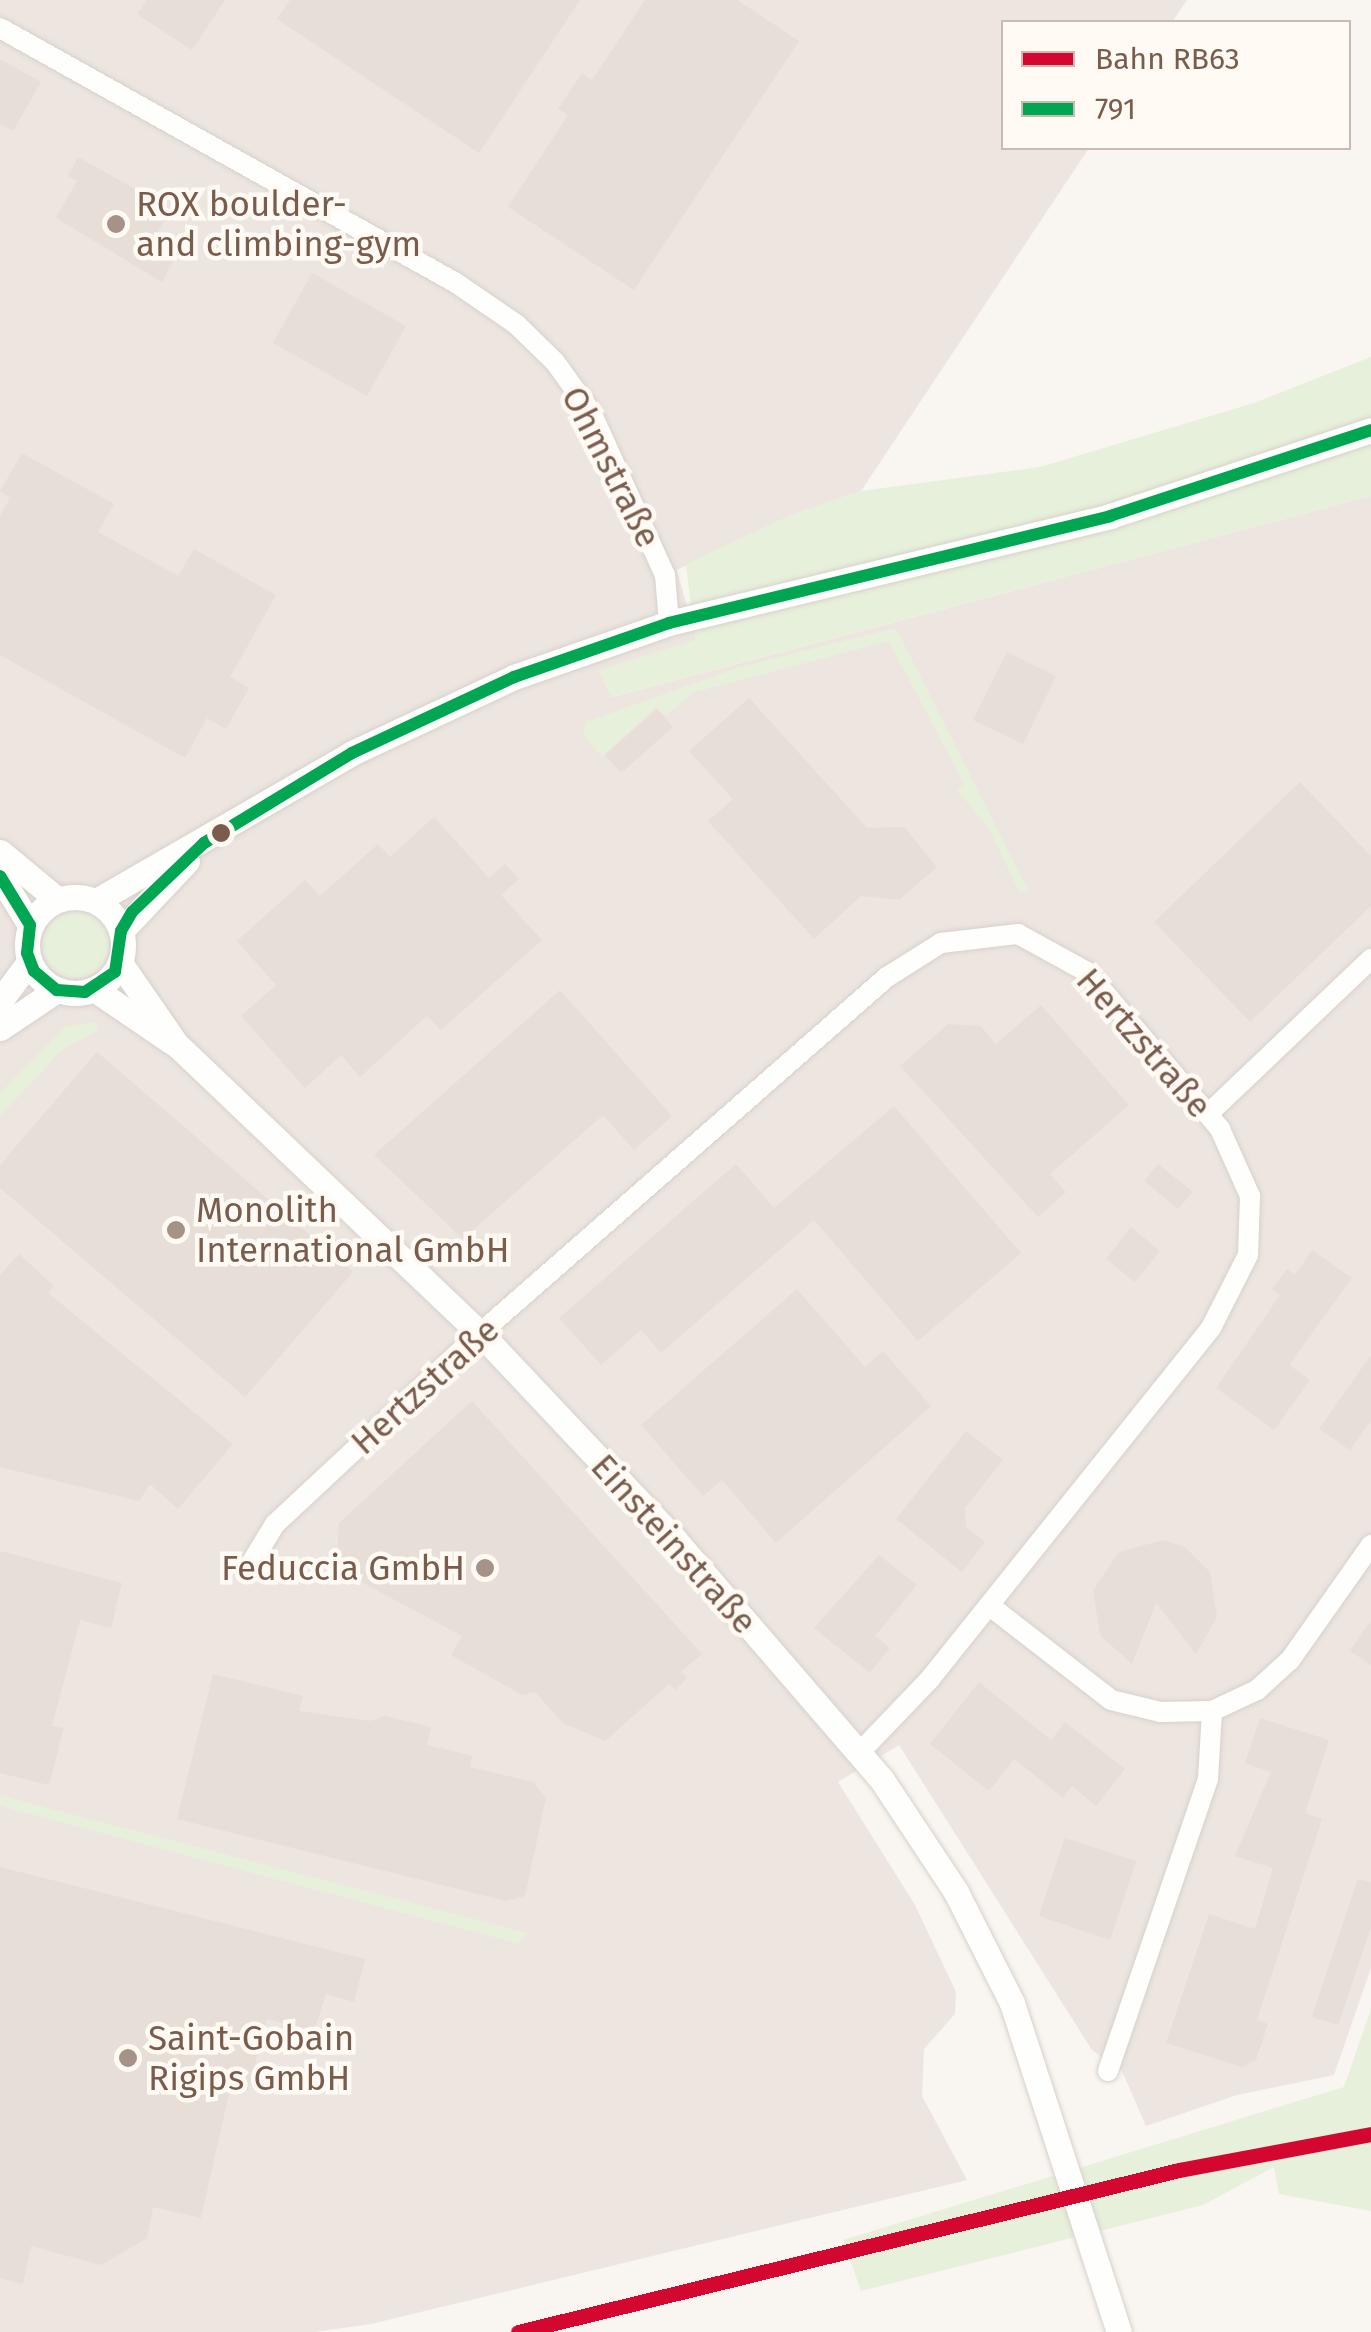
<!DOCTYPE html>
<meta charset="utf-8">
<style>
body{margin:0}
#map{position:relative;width:1371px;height:2332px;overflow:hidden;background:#f9f5f0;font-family:"Fira Sans",sans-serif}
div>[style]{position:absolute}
.industrial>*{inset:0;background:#ede5e0}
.green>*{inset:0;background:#e7f0db}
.round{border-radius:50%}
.building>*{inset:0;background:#e6ded7}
.roads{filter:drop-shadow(0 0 2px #d7d1cb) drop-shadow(0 0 2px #d7d1cb)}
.minor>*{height:20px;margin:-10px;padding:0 10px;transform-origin:10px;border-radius:10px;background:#fefefd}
.tertiary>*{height:25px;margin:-12.5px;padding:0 12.5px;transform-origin:12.5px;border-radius:12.5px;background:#fefefd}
.tertiary>.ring{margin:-12.5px;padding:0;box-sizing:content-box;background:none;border:25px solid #fefefd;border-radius:50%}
.bus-1>*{height:12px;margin:-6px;padding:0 6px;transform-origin:6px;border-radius:6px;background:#00a651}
.rail-1>*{height:15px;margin:-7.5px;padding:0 7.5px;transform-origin:7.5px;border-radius:7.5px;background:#d30730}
.dots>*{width:28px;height:28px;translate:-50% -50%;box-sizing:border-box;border:5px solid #fffaf3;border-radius:50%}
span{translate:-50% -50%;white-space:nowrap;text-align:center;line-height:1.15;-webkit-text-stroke:9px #fffaf3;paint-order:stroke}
.poi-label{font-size:35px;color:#7a5c4d}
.left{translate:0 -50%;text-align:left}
.right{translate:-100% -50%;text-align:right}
.street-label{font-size:35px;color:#7a5c4d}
.legend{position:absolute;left:1001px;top:20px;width:350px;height:130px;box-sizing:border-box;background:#fffaf3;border:2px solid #cabbb1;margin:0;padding:12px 18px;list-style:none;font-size:30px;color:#7a5c4d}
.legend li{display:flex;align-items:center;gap:20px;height:50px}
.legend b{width:50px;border:2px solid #cabbb1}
</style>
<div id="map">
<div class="industrial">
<div style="clip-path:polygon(0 0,1187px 0,1172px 22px,1004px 22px,1004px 148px,1089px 148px,861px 491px,789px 516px,677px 570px,696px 640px,599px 671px,612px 697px,1371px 496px,1371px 1968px,1334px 2075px,1237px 2095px,1146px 2126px,1122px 2071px,1092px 2050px,899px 1745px,838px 1782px,915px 1905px,956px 1992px,955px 2014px,924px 2049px,922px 2096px,967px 2180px,371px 2324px,315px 2332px,0 2332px)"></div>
</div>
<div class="green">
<div style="clip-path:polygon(1371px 357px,1371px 496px,611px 697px,599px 671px,695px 640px,686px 564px,789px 516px,861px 491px,1040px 467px,1254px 403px)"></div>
<div style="clip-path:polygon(896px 628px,1028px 890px,1019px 892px,990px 830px,957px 790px,964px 784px,889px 641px,692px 693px,666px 716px,656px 707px,602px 756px,583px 735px,586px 722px,740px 667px)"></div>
<div class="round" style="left:43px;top:912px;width:66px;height:66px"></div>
<div style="clip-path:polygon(96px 1022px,99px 1030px,62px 1050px,0 1116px,0 1093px,66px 1026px)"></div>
<div style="clip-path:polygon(0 1795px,25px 1802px,528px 1933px,519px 1944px,0 1806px)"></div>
<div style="clip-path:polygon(1371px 2009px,1371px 2211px,1279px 2194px,1274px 2167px,1203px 2205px,861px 2291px,843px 2240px,1344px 2087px)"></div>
</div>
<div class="building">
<div style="clip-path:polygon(147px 0,225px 0,192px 50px,137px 14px)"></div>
<div style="clip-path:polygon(290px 0,580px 0,479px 153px,277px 19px)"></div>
<div style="clip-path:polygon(645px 0,737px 0,799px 41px,634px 290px,508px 207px,568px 115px,558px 109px,582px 73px,592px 80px)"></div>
<div style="clip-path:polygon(0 59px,41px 82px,13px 131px,0 124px)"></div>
<div style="clip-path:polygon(78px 157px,171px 209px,158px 232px,182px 245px,162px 282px,56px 218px,77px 181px,68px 176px)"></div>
<div style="clip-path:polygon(312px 273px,406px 326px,367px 396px,273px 343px)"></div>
<div style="clip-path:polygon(22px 453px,114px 504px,98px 532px,178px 576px,194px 549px,276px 595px,230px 677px,249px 688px,226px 729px,207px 718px,185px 758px,0 655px,0 516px,10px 498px,0 491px)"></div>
<div style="clip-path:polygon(1007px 652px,1056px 676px,1023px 744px,973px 720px)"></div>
<div style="clip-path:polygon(749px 698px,867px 828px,904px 827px,937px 867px,899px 900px,861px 896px,814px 939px,708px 821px,733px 799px,689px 751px)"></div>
<div style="clip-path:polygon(657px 709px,673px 727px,621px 773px,605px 755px)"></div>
<div style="clip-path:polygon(1300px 782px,1371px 856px,1371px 906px,1250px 1022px,1154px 922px)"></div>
<div style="clip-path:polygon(434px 817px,489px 878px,505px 864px,519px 879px,501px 895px,542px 940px,441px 1030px,427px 1016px,360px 1077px,341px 1055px,305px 1088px,241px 1016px,276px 985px,237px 941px,305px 880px,320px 896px,378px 844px,390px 857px)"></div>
<div style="clip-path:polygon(560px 990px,672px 1116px,634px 1150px,603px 1115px,463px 1239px,374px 1155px)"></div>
<div style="clip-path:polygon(1041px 1005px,1129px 1105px,1050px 1174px,1066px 1192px,1038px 1217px,900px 1066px,948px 1024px,981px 1026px,996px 1044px)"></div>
<div style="clip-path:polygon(97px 1052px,353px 1272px,245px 1397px,0 1188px,0 1165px)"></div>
<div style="clip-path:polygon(894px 1106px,1021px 1253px,918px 1341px,814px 1220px,661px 1353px,641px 1330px,601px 1365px,559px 1318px,736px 1164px,774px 1208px)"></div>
<div style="clip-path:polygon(1158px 1164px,1193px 1192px,1178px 1209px,1144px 1181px)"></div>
<div style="clip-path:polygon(1131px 1227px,1160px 1251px,1135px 1282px,1106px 1259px)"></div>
<div style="clip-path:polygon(1312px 1250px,1352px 1278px,1289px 1365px,1310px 1380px,1274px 1430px,1216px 1388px,1280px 1295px,1272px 1289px,1287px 1269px,1295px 1275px)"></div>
<div style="clip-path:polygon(19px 1254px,54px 1286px,48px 1293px,233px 1444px,178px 1509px,150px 1484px,139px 1501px,0 1467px,0 1275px)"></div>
<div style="clip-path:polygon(797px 1289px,865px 1367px,883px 1351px,931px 1406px,776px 1543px,722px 1480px,703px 1496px,641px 1425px)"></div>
<div style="clip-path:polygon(1371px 1355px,1371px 1420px,1350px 1450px,1319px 1429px)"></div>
<div style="clip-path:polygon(472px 1401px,702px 1654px,681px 1672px,687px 1678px,675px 1690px,669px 1684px,605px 1741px,563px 1723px,535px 1692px,522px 1695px,451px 1655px,462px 1636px,354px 1578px,337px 1558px,339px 1523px)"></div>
<div style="clip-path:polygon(966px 1431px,1003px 1460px,965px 1508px,966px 1527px,985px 1542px,962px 1572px,896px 1519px)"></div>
<div style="clip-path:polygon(1163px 1540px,1185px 1547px,1210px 1572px,1217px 1617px,1196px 1654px,1156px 1603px,1132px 1664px,1100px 1635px,1093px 1590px,1119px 1552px)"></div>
<div style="clip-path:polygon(0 1551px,122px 1583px,111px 1628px,80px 1620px,52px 1726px,64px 1728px,49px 1785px,0 1773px)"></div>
<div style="clip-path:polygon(879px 1555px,917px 1585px,875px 1636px,890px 1648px,870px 1673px,814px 1628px)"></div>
<div style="clip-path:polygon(1371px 1620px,1371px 1665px,1350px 1651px)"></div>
<div style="clip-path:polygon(213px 1674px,303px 1696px,299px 1711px,370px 1721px,385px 1716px,431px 1727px,427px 1745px,473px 1756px,470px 1767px,533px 1782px,546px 1798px,525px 1896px,506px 1901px,177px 1819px)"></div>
<div style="clip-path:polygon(979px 1682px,1051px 1740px,1065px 1722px,1125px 1769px,1096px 1806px,1072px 1786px,1063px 1798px,1014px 1759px,989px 1791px,930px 1744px)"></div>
<div style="clip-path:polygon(1260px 1718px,1329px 1740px,1305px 1813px,1322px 1819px,1257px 2020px,1268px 2024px,1256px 2060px,1242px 2067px,1166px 2043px,1209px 1914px,1255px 1929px,1273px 1868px,1235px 1856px,1271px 1772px,1245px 1763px)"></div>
<div style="clip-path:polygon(1065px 1838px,1136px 1861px,1110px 1940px,1039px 1916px)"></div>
<div style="clip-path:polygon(0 1867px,365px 1959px,354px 2002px,326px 1994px,314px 2031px,267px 2019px,248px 2090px,231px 2085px,201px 2218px,153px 2207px,147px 2238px,101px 2265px,31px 2246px,23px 2284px,0 2278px)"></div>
<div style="clip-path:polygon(1358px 1879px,1371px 1882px,1371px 1927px,1338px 2025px,1312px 2017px)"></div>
</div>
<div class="roads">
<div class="minor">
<div style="left:0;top:28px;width:522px;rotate:29.21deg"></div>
<div style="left:456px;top:283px;width:73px;rotate:34.3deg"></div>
<div style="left:516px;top:324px;width:54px;rotate:44.3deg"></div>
<div style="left:555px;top:362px;width:62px;rotate:54.2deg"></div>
<div style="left:591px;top:412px;width:179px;rotate:65.6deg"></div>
<div style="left:665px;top:575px;width:48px;rotate:85.2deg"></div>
<div style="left:1208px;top:1114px;width:225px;rotate:-43.6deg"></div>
<div style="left:250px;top:1565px;width:48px;rotate:-58.6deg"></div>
<div style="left:275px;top:1524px;width:265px;rotate:-43deg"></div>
<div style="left:469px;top:1343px;width:556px;rotate:-41.21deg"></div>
<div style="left:887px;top:977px;width:64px;rotate:-32.2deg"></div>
<div style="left:941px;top:943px;width:78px;rotate:-6.7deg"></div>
<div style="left:1018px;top:934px;width:79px;rotate:28.8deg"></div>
<div style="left:1087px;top:972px;width:206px;rotate:49.7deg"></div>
<div style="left:1220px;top:1129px;width:73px;rotate:65.9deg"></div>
<div style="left:1250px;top:1196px;width:59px;rotate:91.9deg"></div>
<div style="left:1248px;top:1255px;width:82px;rotate:116.9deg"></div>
<div style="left:1211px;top:1328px;width:450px;rotate:128.7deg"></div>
<div style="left:930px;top:1679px;width:101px;rotate:133.8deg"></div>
<div style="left:990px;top:1606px;width:153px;rotate:37.8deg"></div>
<div style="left:1111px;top:1700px;width:51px;rotate:13.5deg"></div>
<div style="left:1161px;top:1712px;width:51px;rotate:-1.1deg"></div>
<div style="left:1212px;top:1711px;width:50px;rotate:-25deg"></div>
<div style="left:1257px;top:1690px;width:45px;rotate:-42.3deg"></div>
<div style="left:1290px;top:1660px;width:141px;rotate:-54.8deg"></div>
<div style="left:1108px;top:2071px;width:309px;rotate:-71.1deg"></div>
<div style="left:1208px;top:1779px;width:68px;rotate:-86.6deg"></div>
</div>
<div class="tertiary">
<div style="left:0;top:852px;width:75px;rotate:39.6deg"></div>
<div style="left:0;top:876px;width:57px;rotate:58.5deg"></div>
<div class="ring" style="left:27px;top:897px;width:71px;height:71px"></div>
<div style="left:96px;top:901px;width:296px;rotate:-30deg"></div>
<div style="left:352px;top:753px;width:179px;rotate:-25.1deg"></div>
<div style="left:514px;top:677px;width:164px;rotate:-19.2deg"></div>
<div style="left:669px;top:623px;width:454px;rotate:-13.6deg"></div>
<div style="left:1110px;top:516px;width:275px;rotate:-18.2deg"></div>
<div style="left:121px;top:931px;width:96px;rotate:-46.7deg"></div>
<div style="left:120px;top:963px;width:98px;rotate:55.3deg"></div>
<div style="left:176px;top:1044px;width:421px;rotate:43.6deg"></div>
<div style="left:481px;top:1334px;width:282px;rotate:46.7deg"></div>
<div style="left:674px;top:1539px;width:318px;rotate:49.2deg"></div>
<div style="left:882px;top:1780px;width:134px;rotate:56.5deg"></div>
<div style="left:956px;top:1892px;width:124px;rotate:63.2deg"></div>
<div style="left:1012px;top:2003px;width:346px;rotate:72deg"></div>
<div style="left:94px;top:989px;width:94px;rotate:34.2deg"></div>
<div style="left:0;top:1001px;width:49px;rotate:-53.4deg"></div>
<div style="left:0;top:1028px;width:69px;rotate:-33.7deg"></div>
</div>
</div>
<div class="bus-1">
<div style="left:0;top:876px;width:57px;rotate:58.5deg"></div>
<div style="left:30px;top:925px;width:28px;rotate:96deg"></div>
<div style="left:27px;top:953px;width:19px;rotate:69deg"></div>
<div style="left:34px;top:971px;width:30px;rotate:40deg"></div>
<div style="left:57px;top:990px;width:28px;rotate:4deg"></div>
<div style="left:85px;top:992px;width:36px;rotate:-34deg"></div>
<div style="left:115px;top:972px;width:41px;rotate:-81.7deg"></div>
<div style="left:121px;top:931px;width:22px;rotate:-60deg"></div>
<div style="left:132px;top:912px;width:100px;rotate:-43.8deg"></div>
<div style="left:204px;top:843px;width:173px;rotate:-31.3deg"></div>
<div style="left:352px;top:753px;width:179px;rotate:-25.1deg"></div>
<div style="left:514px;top:677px;width:164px;rotate:-19.2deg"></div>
<div style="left:669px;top:623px;width:454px;rotate:-13.6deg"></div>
<div style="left:1110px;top:516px;width:275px;rotate:-18.2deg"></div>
</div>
<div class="rail-1">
<div style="left:518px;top:2332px;width:681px;rotate:-13.77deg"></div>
<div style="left:1179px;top:2170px;width:195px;rotate:-10.6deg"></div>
</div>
<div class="dots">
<div style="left:116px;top:224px;background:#a69286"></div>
<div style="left:221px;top:833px;background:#7a5c4d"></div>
<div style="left:176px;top:1230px;background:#a69286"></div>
<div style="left:485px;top:1568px;background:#a69286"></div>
<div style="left:128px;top:2058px;background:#a69286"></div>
</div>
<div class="poi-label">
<span class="left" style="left:136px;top:224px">ROX boulder-<br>and climbing-gym</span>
<span class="left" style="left:196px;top:1230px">Monolith<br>International GmbH</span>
<span class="right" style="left:465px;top:1568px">Feduccia GmbH</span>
<span class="left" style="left:148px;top:2058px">Saint-Gobain<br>Rigips GmbH</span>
</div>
<div class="street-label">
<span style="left:611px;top:467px;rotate:63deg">Ohmstraße</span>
<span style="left:1144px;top:1043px;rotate:49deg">Hertzstraße</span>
<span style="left:425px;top:1386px;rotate:-42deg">Hertzstraße</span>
<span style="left:674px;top:1544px;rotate:48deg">Einsteinstraße</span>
</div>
<ul class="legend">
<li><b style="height:12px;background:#d30730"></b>Bahn RB63</li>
<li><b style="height:12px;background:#00a651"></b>791</li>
</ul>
</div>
